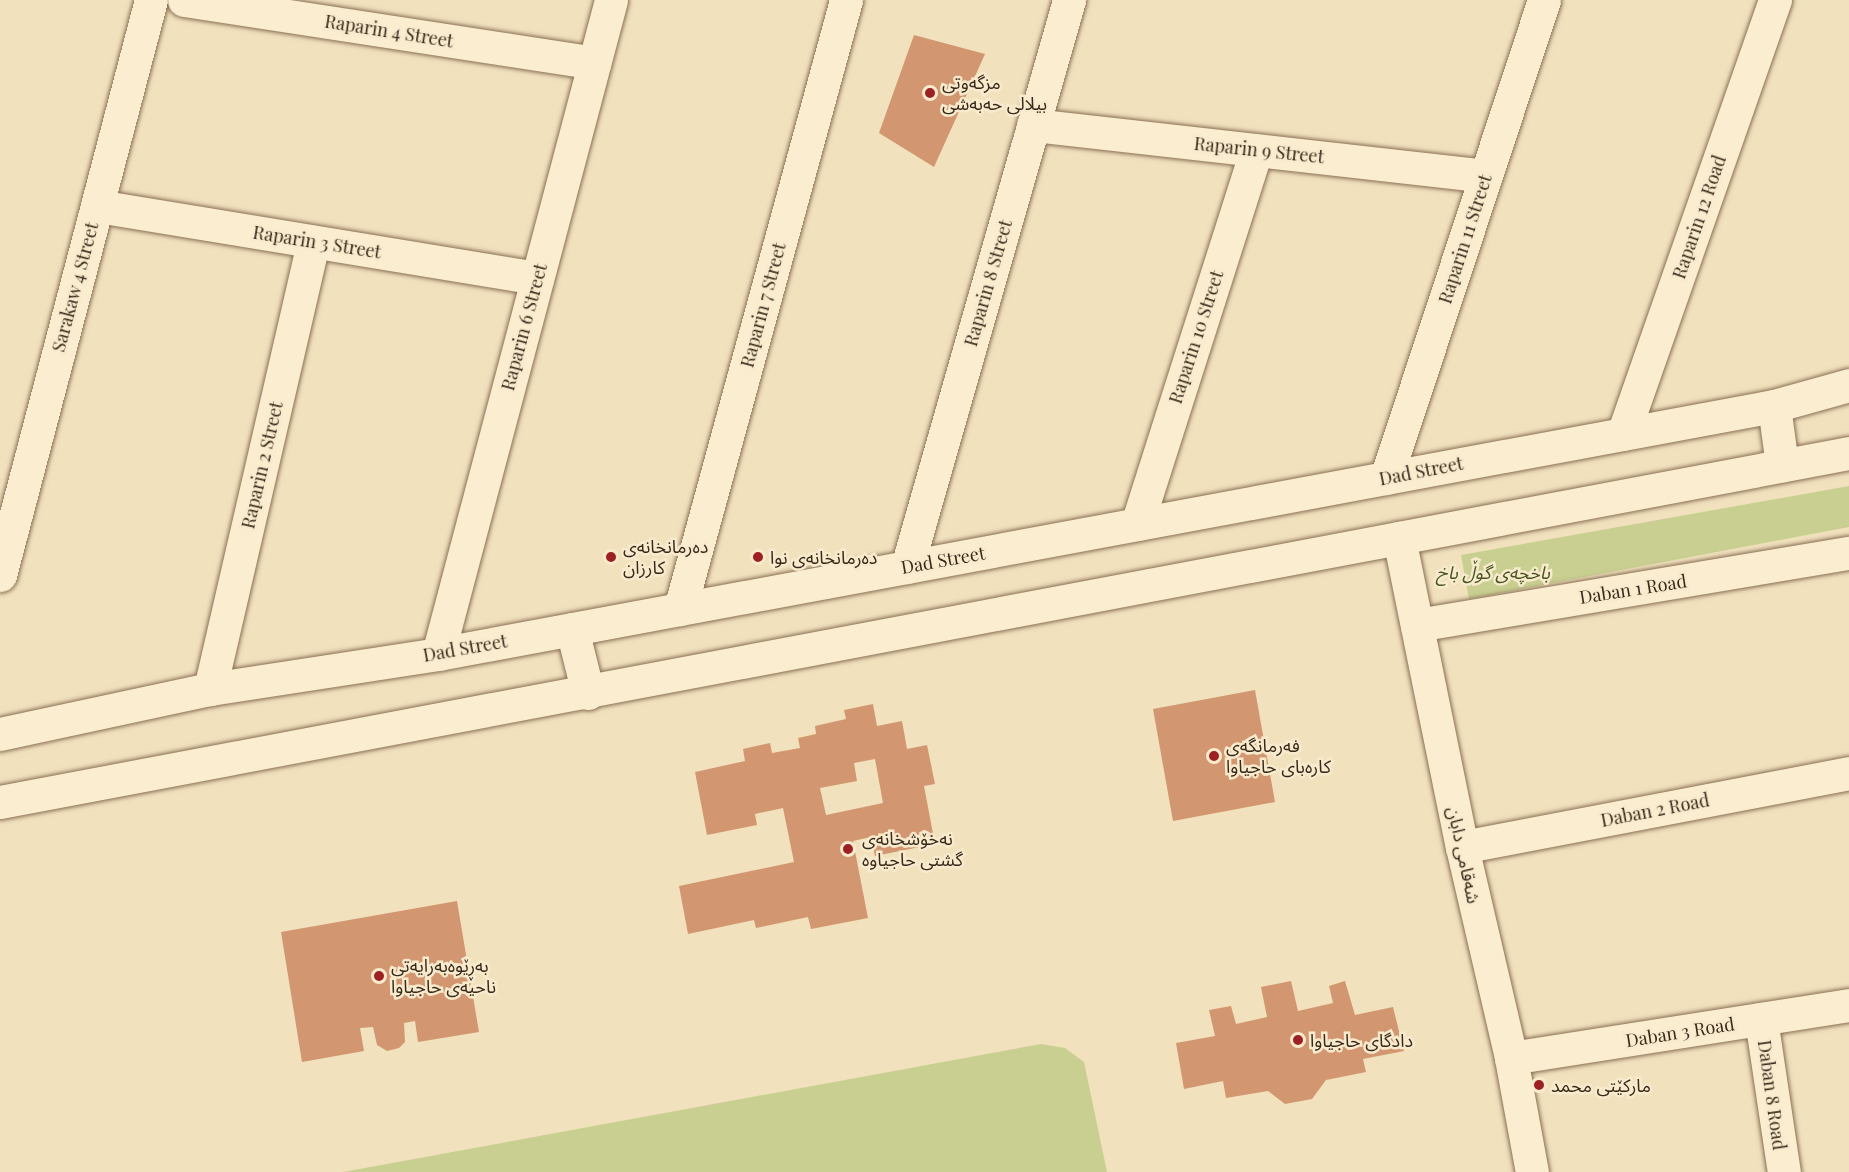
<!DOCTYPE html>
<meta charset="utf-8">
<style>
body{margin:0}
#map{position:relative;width:1849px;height:1172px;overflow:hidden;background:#f1e1bd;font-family:"Playfair Display","Noto Sans Arabic",serif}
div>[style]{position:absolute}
.green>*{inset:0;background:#c9cf90}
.building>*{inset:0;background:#d29770}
.roads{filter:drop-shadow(0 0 2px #8a7055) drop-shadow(0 0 2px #8a7055)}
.minor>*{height:33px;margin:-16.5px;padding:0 16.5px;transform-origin:16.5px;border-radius:16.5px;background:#fbeed0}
.dots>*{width:16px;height:16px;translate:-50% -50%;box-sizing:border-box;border:3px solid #f8ebcd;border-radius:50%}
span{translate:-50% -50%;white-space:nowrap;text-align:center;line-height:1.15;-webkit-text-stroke:5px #f8ebcd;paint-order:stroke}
.street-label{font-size:18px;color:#38291b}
.poi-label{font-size:18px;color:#38291b}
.left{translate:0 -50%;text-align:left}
.park-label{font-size:18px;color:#495620;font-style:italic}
</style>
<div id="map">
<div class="green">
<div style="clip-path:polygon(1849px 486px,1849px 527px,1469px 599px,1461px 555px)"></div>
<div style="clip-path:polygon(1041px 1044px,1065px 1048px,1084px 1062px,1107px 1172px,343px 1172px)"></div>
</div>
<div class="building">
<div style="clip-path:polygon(914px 35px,985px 54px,934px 167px,879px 133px)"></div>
<div style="clip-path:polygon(1255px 690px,1275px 802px,1173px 821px,1153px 709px)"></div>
<div style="clip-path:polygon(evenodd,873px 704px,877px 726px,902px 721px,907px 749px,927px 745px,935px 784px,924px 786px,935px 844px,875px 856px,871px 837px,853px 841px,868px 918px,811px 929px,808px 917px,756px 928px,754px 920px,688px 934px,679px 886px,794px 862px,783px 808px,755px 814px,757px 825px,707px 835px,695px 772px,745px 761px,743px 749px,770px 743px,772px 753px,800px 748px,798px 738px,816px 734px,815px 726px,846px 719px,844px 710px,873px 704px,875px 759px,883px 803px,826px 815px,820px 788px,857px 781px,854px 763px,875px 759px)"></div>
<div style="clip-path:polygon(457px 901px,479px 1032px,418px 1042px,415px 1021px,404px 1023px,405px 1042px,399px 1048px,387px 1051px,377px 1045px,373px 1027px,360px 1028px,364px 1051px,302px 1062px,281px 932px)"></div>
<div style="clip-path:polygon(1291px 981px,1298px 1011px,1333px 1003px,1329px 986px,1345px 981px,1355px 1015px,1393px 1007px,1404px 1051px,1363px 1059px,1366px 1072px,1326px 1080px,1312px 1099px,1285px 1104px,1268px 1091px,1226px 1098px,1223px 1081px,1184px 1089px,1176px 1043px,1215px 1036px,1209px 1010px,1231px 1006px,1236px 1024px,1267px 1017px,1261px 987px)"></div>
</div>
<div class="roads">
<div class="minor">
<div style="left:184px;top:0;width:415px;rotate:8.7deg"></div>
<div style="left:1033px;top:125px;width:455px;rotate:6.4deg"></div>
<div style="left:97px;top:206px;width:446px;rotate:9.3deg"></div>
<div style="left:1774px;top:406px;width:60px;rotate:82.3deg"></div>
<div style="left:1623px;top:434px;width:460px;rotate:-70.7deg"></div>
<div style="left:1386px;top:478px;width:503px;rotate:-71.71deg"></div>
<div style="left:1137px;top:524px;width:392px;rotate:-72.3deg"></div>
<div style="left:1399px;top:538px;width:315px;rotate:78.5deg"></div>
<div style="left:1462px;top:847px;width:217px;rotate:76.9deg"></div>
<div style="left:1511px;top:1058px;width:116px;rotate:79.6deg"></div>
<div style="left:907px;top:567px;width:590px;rotate:-74.05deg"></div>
<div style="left:0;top:575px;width:594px;rotate:-75.29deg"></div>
<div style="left:680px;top:609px;width:631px;rotate:-74.75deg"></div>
<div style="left:1417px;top:625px;width:438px;rotate:-9.5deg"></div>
<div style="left:572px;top:629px;width:66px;rotate:76deg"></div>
<div style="left:438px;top:654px;width:676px;rotate:-75.18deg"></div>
<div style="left:210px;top:689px;width:459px;rotate:-77deg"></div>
<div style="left:0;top:734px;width:215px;rotate:-12.1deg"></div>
<div style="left:210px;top:689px;width:231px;rotate:-8.7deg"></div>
<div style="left:438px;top:654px;width:1359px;rotate:-10.52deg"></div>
<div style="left:1774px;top:406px;width:78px;rotate:-15.6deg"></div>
<div style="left:0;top:802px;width:1882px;rotate:-10.69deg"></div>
<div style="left:1462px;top:847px;width:394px;rotate:-10.8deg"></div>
<div style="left:1761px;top:1019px;width:155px;rotate:81.5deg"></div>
<div style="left:1511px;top:1058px;width:342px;rotate:-8.9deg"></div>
</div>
</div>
<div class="dots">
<div style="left:930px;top:93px;background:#9d2023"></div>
<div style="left:611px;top:557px;background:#9d2023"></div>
<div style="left:758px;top:557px;background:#9d2023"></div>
<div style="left:1214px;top:756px;background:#9d2023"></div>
<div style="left:848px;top:849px;background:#9d2023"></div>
<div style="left:379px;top:976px;background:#9d2023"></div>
<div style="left:1298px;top:1040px;background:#9d2023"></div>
<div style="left:1539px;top:1085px;background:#9d2023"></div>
</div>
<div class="street-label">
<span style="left:389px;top:31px;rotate:9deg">Raparin 4 Street</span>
<span style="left:1259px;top:150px;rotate:6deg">Raparin 9 Street</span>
<span style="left:1699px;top:217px;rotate:-71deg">Raparin 12 Road</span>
<span style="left:1465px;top:239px;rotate:-72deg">Raparin 11 Street</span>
<span style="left:317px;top:242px;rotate:9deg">Raparin 3 Street</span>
<span style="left:988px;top:283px;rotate:-74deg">Raparin 8 Street</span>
<span style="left:75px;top:287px;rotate:-75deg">Sarakaw 4 Street</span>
<span style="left:763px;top:305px;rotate:-75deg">Raparin 7 Street</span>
<span style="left:524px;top:327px;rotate:-75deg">Raparin 6 Street</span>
<span style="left:1196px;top:337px;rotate:-72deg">Raparin 10 Street</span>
<span style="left:262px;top:465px;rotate:-77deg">Raparin 2 Street</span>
<span style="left:1421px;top:471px;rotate:-11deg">Dad Street</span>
<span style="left:943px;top:560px;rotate:-10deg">Dad Street</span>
<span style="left:1633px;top:589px;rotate:-9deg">Daban 1 Road</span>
<span style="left:465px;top:648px;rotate:-10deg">Dad Street</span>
<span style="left:1655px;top:810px;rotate:-11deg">Daban 2 Road</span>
<span style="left:1464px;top:855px;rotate:78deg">شەقامی دابان</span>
<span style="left:1680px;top:1032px;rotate:-9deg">Daban 3 Road</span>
<span style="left:1772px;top:1095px;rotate:82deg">Daban 8 Road</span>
</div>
<div class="poi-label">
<span class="left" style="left:942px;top:93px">مزگەوتی<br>بیلالی حەبەشی</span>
<span class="left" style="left:623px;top:557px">دەرمانخانەی<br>کارزان</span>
<span class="left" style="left:770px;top:557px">دەرمانخانەی نوا</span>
<span class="left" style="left:1226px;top:756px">فەرمانگەی<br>کارەبای حاجیاوا</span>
<span class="left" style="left:862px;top:849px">نەخۆشخانەی<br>گشتی حاجیاوە</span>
<span class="left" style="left:391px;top:976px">بەڕێوەبەرایەتی<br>ناحیەی حاجیاوا</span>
<span class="left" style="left:1310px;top:1040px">دادگای حاجیاوا</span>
<span class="left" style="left:1551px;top:1085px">مارکێتی محمد</span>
</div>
<div class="park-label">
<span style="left:1493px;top:572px">باخچەی گوڵ باخ</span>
</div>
</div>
